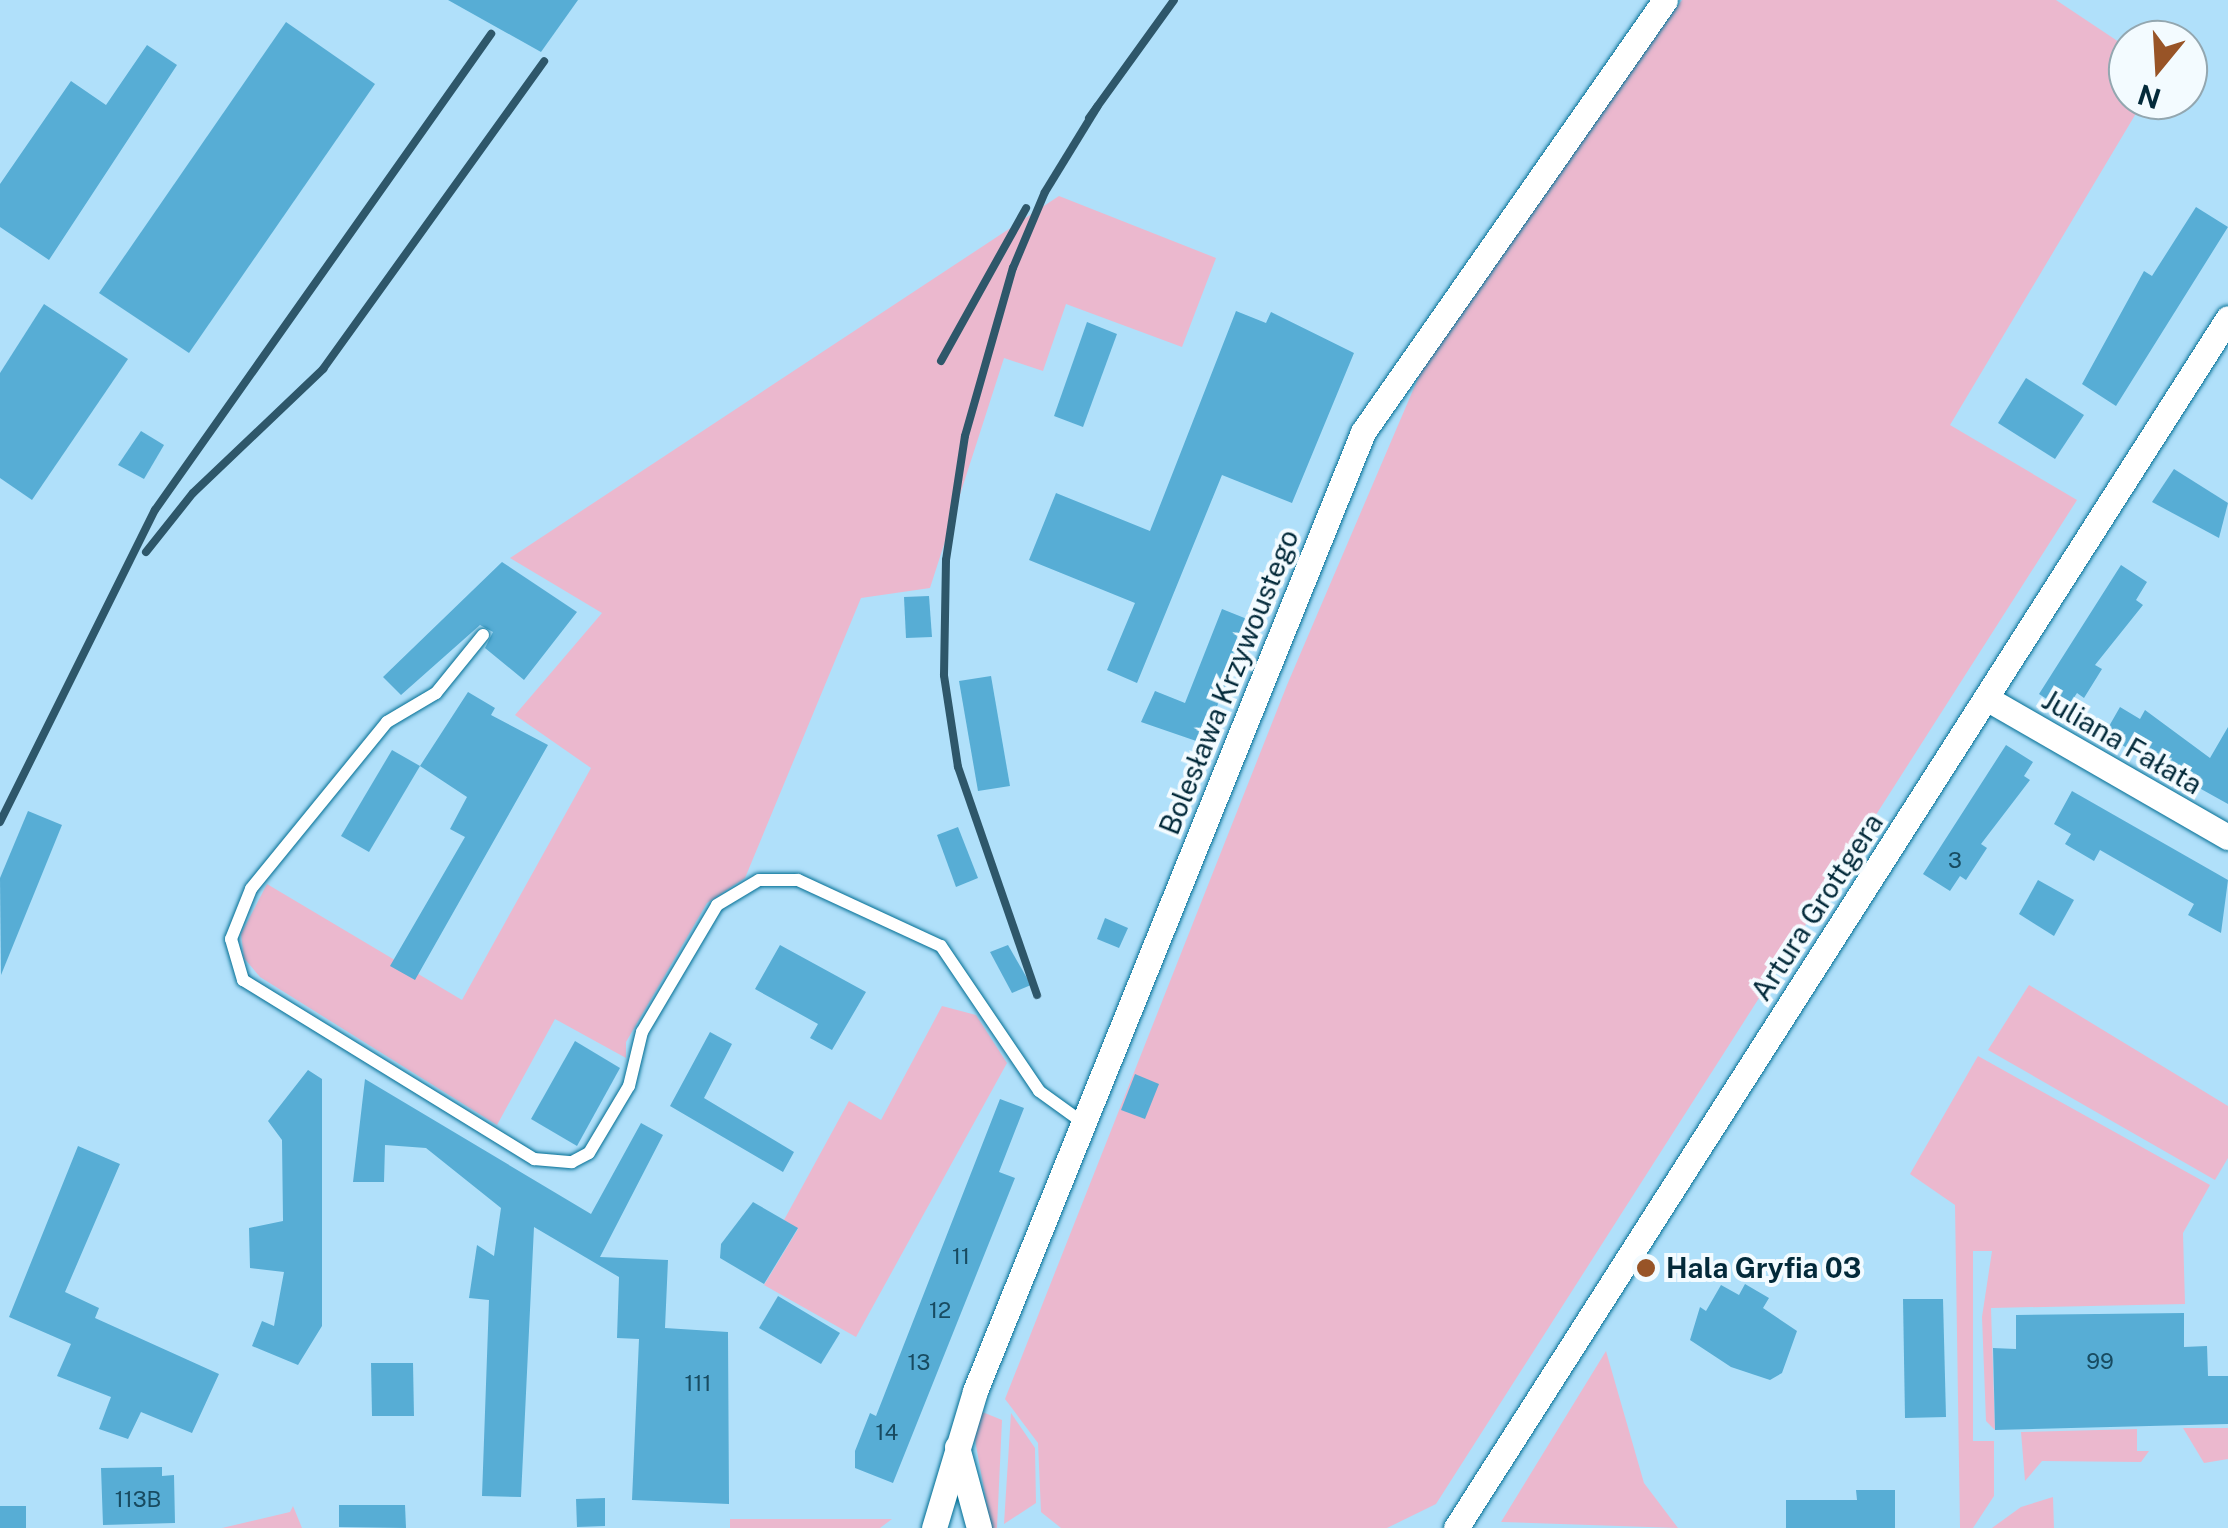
<!DOCTYPE html>
<meta charset="utf-8">
<style>
body{margin:0}
#map{position:relative;width:2228px;height:1528px;overflow:hidden;background:#b0e0fa;font-family:"Public Sans",sans-serif}
div>[style]{position:absolute}
.green>*{inset:0;background:#ebb8ce}
.building>*{inset:0;background:#57add5}
.roads{filter:drop-shadow(0 0 2px #016e94) drop-shadow(0 0 2px #016e94)}
.service>*{height:12px;margin:-6px;padding:0 6px;transform-origin:6px;border-radius:6px;background:#fff}
.minor>*{height:25px;margin:-12.5px;padding:0 12.5px;transform-origin:12.5px;border-radius:12.5px;background:#fff}
.rail>*{height:8px;margin:-4px;padding:0 4px;transform-origin:4px;border-radius:4px;background:#2e576a}
.dots>*{width:28px;height:28px;translate:-50% -50%;box-sizing:border-box;border:5px solid #f3fbff;border-radius:50%}
span{translate:-50% -50%;white-space:nowrap;text-align:center;line-height:1.15;-webkit-text-stroke:8px #f3fbff;paint-order:stroke}
.number-label{font-size:22px;color:#184b61}
.number-label span{-webkit-text-stroke-width:0}
.street-label{font-size:28px;color:#032a3a}
.poi-label{font-size:28px;color:#032a3a;font-weight:700}
.left{translate:0 -50%;text-align:left}
.north{position:absolute;left:2108px;top:20px;width:100px;height:100px;box-sizing:border-box;background:#f3fbff;border:2px solid #93a7b0;border-radius:50%;rotate:198deg;font-size:28px;font-weight:700;line-height:40px;text-align:center;color:#032a3a}
.north::after{content:'';display:block;margin:auto;width:35px;height:45px;background:#985427;clip-path:polygon(50% 0,100% 100%,50% 72%,0 100%)}
</style>
<div id="map">
<div class="green">
<div style="clip-path:polygon(1682px 0,2056px 0,2128px 48px,2128px 100px,2144px 100px,1950px 425px,2077px 500px,1436px 1504px,1387px 1528px,1061px 1528px,1041px 1512px,1038px 1443px,1005px 1399px,1287px 685px,1428px 355px)"></div>
<div style="clip-path:polygon(1059px 196px,1216px 258px,1182px 347px,1066px 304px,1043px 371px,1004px 358px,930px 588px,861px 598px,745px 878px,707px 903px,626px 1042px,626px 1058px,555px 1019px,497px 1125px,260px 977px,244px 958px,241px 934px,267px 884px,462px 1000px,591px 768px,515px 715px,602px 613px,510px 558px)"></div>
<div style="clip-path:polygon(2029px 985px,2228px 1106px,2228px 1158px,2215px 1180px,1988px 1050px)"></div>
<div style="clip-path:polygon(942px 1006px,976px 1015px,1007px 1063px,856px 1337px,764px 1285px,798px 1229px,784px 1220px,849px 1101px,881px 1120px)"></div>
<div style="clip-path:polygon(1978px 1056px,2210px 1185px,2183px 1233px,2185px 1304px,1991px 1308px,1995px 1430px,1986px 1421px,1982px 1317px,1992px 1251px,1973px 1251px,1973px 1441px,1994px 1441px,1994px 1496px,1973px 1528px,1960px 1528px,1955px 1205px,1910px 1174px)"></div>
<div style="clip-path:polygon(1606px 1351px,1644px 1483px,1678px 1528px,1501px 1522px)"></div>
<div style="clip-path:polygon(980px 1411px,1002px 1420px,997px 1528px,991px 1528px,975px 1440px)"></div>
<div style="clip-path:polygon(1011px 1413px,1035px 1448px,1036px 1503px,1004px 1524px)"></div>
<div style="clip-path:polygon(2183px 1428px,2228px 1428px,2228px 1459px,2204px 1463px)"></div>
<div style="clip-path:polygon(2137px 1429px,2137px 1451px,2149px 1451px,2141px 1462px,2042px 1461px,2025px 1481px,2021px 1432px)"></div>
<div style="clip-path:polygon(2053px 1497px,2054px 1528px,1992px 1528px,2021px 1507px)"></div>
<div style="clip-path:polygon(293px 1506px,302px 1528px,222px 1528px,290px 1512px)"></div>
<div style="clip-path:polygon(730px 1519px,892px 1519px,880px 1528px,730px 1528px)"></div>
</div>
<div class="building">
<div style="clip-path:polygon(448px 0,578px 0,541px 52px)"></div>
<div style="clip-path:polygon(286px 22px,375px 84px,189px 353px,99px 293px)"></div>
<div style="clip-path:polygon(147px 45px,177px 65px,49px 260px,0 227px,0 184px,71px 81px,106px 105px)"></div>
<div style="clip-path:polygon(2196px 207px,2228px 227px,2116px 406px,2082px 384px,2144px 271px,2152px 276px)"></div>
<div style="clip-path:polygon(44px 304px,128px 359px,32px 500px,0 478px,0 373px)"></div>
<div style="clip-path:polygon(1236px 311px,1266px 323px,1271px 312px,1354px 353px,1292px 503px,1222px 475px,1137px 683px,1107px 670px,1135px 603px,1029px 560px,1056px 493px,1150px 531px)"></div>
<div style="clip-path:polygon(1087px 322px,1117px 334px,1083px 427px,1054px 416px)"></div>
<div style="clip-path:polygon(2026px 378px,2084px 415px,2055px 459px,1998px 423px)"></div>
<div style="clip-path:polygon(141px 431px,164px 445px,144px 479px,118px 465px)"></div>
<div style="clip-path:polygon(2174px 469px,2228px 503px,2219px 538px,2152px 502px)"></div>
<div style="clip-path:polygon(502px 562px,577px 612px,524px 680px,485px 648px,493px 632px,480px 625px,401px 695px,383px 677px)"></div>
<div style="clip-path:polygon(2121px 565px,2147px 582px,2136px 600px,2143px 605px,2095px 665px,2102px 669px,2084px 698px,2077px 693px,2065px 711px,2039px 694px)"></div>
<div style="clip-path:polygon(929px 596px,932px 637px,906px 638px,904px 597px)"></div>
<div style="clip-path:polygon(1222px 609px,1252px 621px,1202px 743px,1141px 722px,1155px 691px,1185px 703px)"></div>
<div style="clip-path:polygon(991px 676px,1010px 786px,978px 791px,959px 681px)"></div>
<div style="clip-path:polygon(468px 692px,495px 708px,491px 715px,548px 745px,415px 980px,390px 966px,465px 837px,450px 829px,467px 797px,420px 766px)"></div>
<div style="clip-path:polygon(2120px 707px,2140px 719px,2145px 710px,2210px 758px,2228px 727px,2228px 804px,2104px 735px)"></div>
<div style="clip-path:polygon(2006px 745px,2033px 762px,2024px 776px,2030px 780px,1981px 844px,1987px 848px,1966px 880px,1960px 876px,1950px 891px,1923px 874px)"></div>
<div style="clip-path:polygon(392px 750px,420px 766px,369px 852px,341px 836px)"></div>
<div style="clip-path:polygon(2072px 791px,2228px 880px,2221px 933px,2188px 915px,2194px 904px,2100px 850px,2094px 861px,2065px 844px,2071px 834px,2054px 824px)"></div>
<div style="clip-path:polygon(28px 811px,62px 825px,1px 975px,0 878px)"></div>
<div style="clip-path:polygon(958px 827px,978px 878px,956px 887px,937px 835px)"></div>
<div style="clip-path:polygon(2038px 880px,2074px 900px,2054px 936px,2019px 914px)"></div>
<div style="clip-path:polygon(1105px 918px,1128px 928px,1119px 948px,1097px 939px)"></div>
<div style="clip-path:polygon(780px 945px,866px 992px,832px 1050px,810px 1038px,818px 1024px,755px 989px)"></div>
<div style="clip-path:polygon(1008px 945px,1031px 985px,1012px 993px,990px 952px)"></div>
<div style="clip-path:polygon(710px 1032px,732px 1044px,704px 1098px,794px 1152px,783px 1172px,670px 1106px)"></div>
<div style="clip-path:polygon(575px 1041px,620px 1068px,577px 1146px,531px 1119px)"></div>
<div style="clip-path:polygon(308px 1070px,322px 1079px,322px 1326px,298px 1365px,252px 1346px,262px 1321px,274px 1326px,284px 1272px,250px 1268px,249px 1228px,283px 1221px,282px 1140px,268px 1121px)"></div>
<div style="clip-path:polygon(1135px 1074px,1159px 1084px,1145px 1119px,1121px 1110px)"></div>
<div style="clip-path:polygon(365px 1079px,591px 1214px,641px 1123px,663px 1135px,600px 1257px,668px 1260px,665px 1328px,728px 1332px,729px 1504px,632px 1500px,639px 1339px,617px 1338px,619px 1277px,534px 1227px,521px 1497px,482px 1496px,489px 1300px,469px 1298px,477px 1245px,494px 1256px,501px 1208px,426px 1148px,385px 1145px,384px 1182px,353px 1182px)"></div>
<div style="clip-path:polygon(1000px 1099px,1024px 1108px,999px 1172px,1015px 1178px,893px 1483px,855px 1468px,855px 1451px,870px 1413px,876px 1416px)"></div>
<div style="clip-path:polygon(78px 1146px,120px 1164px,65px 1292px,99px 1308px,95px 1318px,219px 1374px,192px 1433px,141px 1412px,128px 1439px,99px 1429px,111px 1397px,57px 1376px,71px 1344px,9px 1317px)"></div>
<div style="clip-path:polygon(753px 1202px,798px 1228px,764px 1284px,720px 1258px,721px 1244px)"></div>
<div style="clip-path:polygon(1745px 1284px,1769px 1298px,1763px 1308px,1797px 1331px,1782px 1373px,1770px 1380px,1731px 1367px,1690px 1340px,1700px 1307px,1706px 1311px,1721px 1285px,1739px 1295px)"></div>
<div style="clip-path:polygon(778px 1296px,840px 1333px,821px 1364px,759px 1328px)"></div>
<div style="clip-path:polygon(1903px 1299px,1943px 1299px,1946px 1417px,1905px 1418px)"></div>
<div style="clip-path:polygon(2184px 1313px,2184px 1347px,2207px 1346px,2208px 1376px,2228px 1376px,2228px 1424px,1995px 1430px,1993px 1348px,2016px 1349px,2016px 1315px)"></div>
<div style="clip-path:polygon(371px 1363px,413px 1363px,414px 1416px,372px 1416px)"></div>
<div style="clip-path:polygon(162px 1467px,162px 1476px,174px 1475px,175px 1523px,103px 1525px,101px 1468px)"></div>
<div style="clip-path:polygon(1856px 1490px,1895px 1490px,1895px 1528px,1786px 1528px,1786px 1500px,1857px 1500px)"></div>
<div style="clip-path:polygon(605px 1498px,605px 1526px,577px 1527px,576px 1499px)"></div>
<div style="clip-path:polygon(339px 1505px,405px 1505px,406px 1528px,339px 1527px)"></div>
<div style="clip-path:polygon(0 1506px,26px 1506px,26px 1528px,0 1528px)"></div>
</div>
<div class="roads">
<div class="service">
<div style="left:483px;top:635px;width:75px;rotate:129deg"></div>
<div style="left:436px;top:693px;width:57px;rotate:149.4deg"></div>
<div style="left:387px;top:722px;width:215px;rotate:129.2deg"></div>
<div style="left:251px;top:889px;width:54px;rotate:111.8deg"></div>
<div style="left:231px;top:939px;width:43px;rotate:73.7deg"></div>
<div style="left:243px;top:980px;width:342px;rotate:31.6deg"></div>
<div style="left:534px;top:1159px;width:38px;rotate:5deg"></div>
<div style="left:572px;top:1162px;width:19px;rotate:-28deg"></div>
<div style="left:589px;top:1153px;width:78px;rotate:-59.2deg"></div>
<div style="left:629px;top:1086px;width:56px;rotate:-76.5deg"></div>
<div style="left:642px;top:1032px;width:147px;rotate:-59.4deg"></div>
<div style="left:717px;top:905px;width:49px;rotate:-30.8deg"></div>
<div style="left:759px;top:880px;width:39px"></div>
<div style="left:798px;top:880px;width:157px;rotate:24.8deg"></div>
<div style="left:941px;top:946px;width:175px;rotate:55.9deg"></div>
<div style="left:1039px;top:1091px;width:53px;rotate:35.8deg"></div>
</div>
<div class="minor">
<div style="left:1986px;top:698px;width:279px;rotate:29.9deg"></div>
<div style="left:957px;top:1447px;width:84px;rotate:74.8deg"></div>
<div style="left:934px;top:1528px;width:143px;rotate:-73.3deg"></div>
<div style="left:975px;top:1391px;width:1035px;rotate:-67.97deg"></div>
<div style="left:1363px;top:432px;width:527px;rotate:-55.04deg"></div>
<div style="left:1456px;top:1528px;width:1435px;rotate:-57.46deg"></div>
</div>
</div>
<div class="rail">
<div style="left:1089px;top:118px;width:145px;rotate:-54.2deg"></div>
<div style="left:941px;top:361px;width:175px;rotate:-60.9deg"></div>
<div style="left:146px;top:552px;width:75px;rotate:-51.5deg"></div>
<div style="left:193px;top:493px;width:180px;rotate:-43.6deg"></div>
<div style="left:323px;top:369px;width:379px;rotate:-54.3deg"></div>
<div style="left:0;top:822px;width:348px;rotate:-63.6deg"></div>
<div style="left:155px;top:510px;width:583px;rotate:-54.78deg"></div>
<div style="left:1037px;top:995px;width:241px;rotate:-109.1deg"></div>
<div style="left:958px;top:767px;width:93px;rotate:-98.7deg"></div>
<div style="left:944px;top:675px;width:115px;rotate:-89deg"></div>
<div style="left:946px;top:560px;width:125px;rotate:-81.3deg"></div>
<div style="left:965px;top:436px;width:175px;rotate:-74.1deg"></div>
<div style="left:1013px;top:268px;width:82px;rotate:-67.2deg"></div>
<div style="left:1045px;top:192px;width:100px;rotate:-58.5deg"></div>
</div>
<div class="dots">
<div style="left:1646px;top:1268px;background:#985427"></div>
</div>
<div class="number-label">
<span style="left:1955px;top:861px">3</span>
<span style="left:961px;top:1257px">11</span>
<span style="left:940px;top:1311px">12</span>
<span style="left:2100px;top:1362px">99</span>
<span style="left:919px;top:1363px">13</span>
<span style="left:698px;top:1384px">111</span>
<span style="left:887px;top:1433px">14</span>
<span style="left:138px;top:1500px">113B</span>
</div>
<div class="street-label">
<span style="left:1229px;top:682px;rotate:-68deg">Bolesława Krzywoustego</span>
<span style="left:2122px;top:742px;rotate:30deg">Juliana Fałata</span>
<span style="left:1817px;top:907px;rotate:-57deg">Artura Grottgera</span>
</div>
<div class="poi-label">
<span class="left" style="left:1666px;top:1268px">Hala Gryfia 03</span>
</div>
<div class="north">N</div>
</div>
